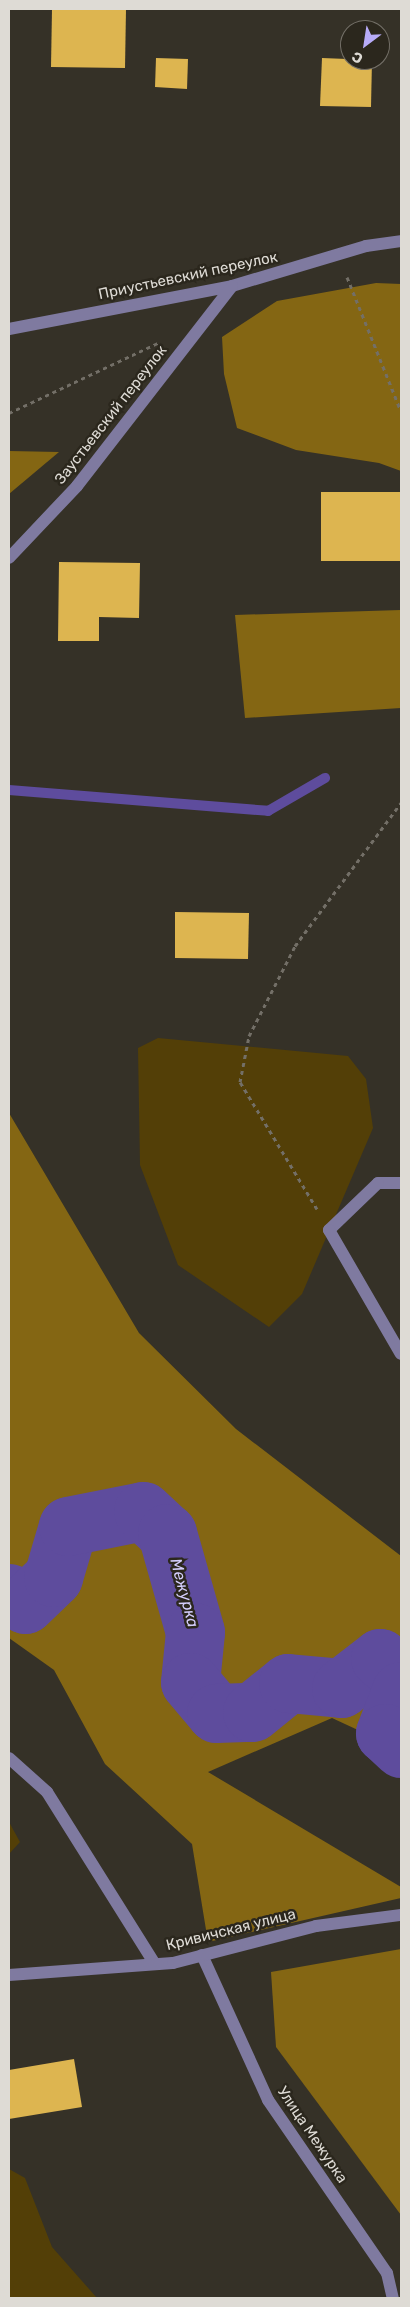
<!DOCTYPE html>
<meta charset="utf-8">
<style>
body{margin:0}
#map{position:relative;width:410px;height:2307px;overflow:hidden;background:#353127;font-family:Rubik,sans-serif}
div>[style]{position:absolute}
.green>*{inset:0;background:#533f07}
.forest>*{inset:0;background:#846613}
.stream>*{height:10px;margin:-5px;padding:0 5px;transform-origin:5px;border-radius:5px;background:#5e4c9d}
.river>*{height:59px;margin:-29.5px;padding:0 29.5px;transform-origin:29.5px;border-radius:29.5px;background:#5e4c9d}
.building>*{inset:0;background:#ddb550}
.path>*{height:3px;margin-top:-1.5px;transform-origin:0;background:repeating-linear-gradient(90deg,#736f67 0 4px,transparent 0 8px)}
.minor>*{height:12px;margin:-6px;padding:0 6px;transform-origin:6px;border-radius:6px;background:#7f7aa0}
span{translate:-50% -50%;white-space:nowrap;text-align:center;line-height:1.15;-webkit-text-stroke:5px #2b271d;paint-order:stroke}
.street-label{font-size:15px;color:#dedbd5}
.water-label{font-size:16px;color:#d4cefc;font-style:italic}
.frame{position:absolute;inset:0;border:10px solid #dedbd5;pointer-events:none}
.north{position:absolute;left:340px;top:20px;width:50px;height:50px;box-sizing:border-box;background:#2b271d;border:1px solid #736f67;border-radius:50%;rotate:211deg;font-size:14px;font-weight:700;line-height:20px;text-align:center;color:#dedbd5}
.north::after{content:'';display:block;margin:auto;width:18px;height:22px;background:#b7abf8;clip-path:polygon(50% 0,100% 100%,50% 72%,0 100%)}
</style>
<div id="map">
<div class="green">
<div style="clip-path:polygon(158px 1038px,348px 1056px,366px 1079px,373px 1128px,302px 1294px,269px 1327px,178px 1265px,140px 1165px,138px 1048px)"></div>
<div style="clip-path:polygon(9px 1822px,20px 1842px,9px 1854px)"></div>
<div style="clip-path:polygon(9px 2169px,25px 2178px,52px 2247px,97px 2298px,9px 2298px)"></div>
</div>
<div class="forest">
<div style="clip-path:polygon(376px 283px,401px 284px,401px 471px,379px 463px,296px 450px,237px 428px,224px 374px,222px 337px,277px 301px)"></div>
<div style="clip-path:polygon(9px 451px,59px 452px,9px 494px)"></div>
<div style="clip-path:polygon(401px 610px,401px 708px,245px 718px,235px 615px)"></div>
<div style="clip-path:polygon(9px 1113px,139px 1333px,236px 1429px,401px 1556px,401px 1750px,332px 1718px,208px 1772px,401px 1887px,401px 1898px,208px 1942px,192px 1844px,105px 1764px,54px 1670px,9px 1638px)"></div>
<div style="clip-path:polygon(401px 1949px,401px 2215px,276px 2047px,271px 1972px)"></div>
</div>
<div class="stream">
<div style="left:9px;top:790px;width:260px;rotate:4.6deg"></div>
<div style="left:268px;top:811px;width:66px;rotate:-30.1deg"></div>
</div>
<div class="river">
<div style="left:9px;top:1593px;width:19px;rotate:35deg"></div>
<div style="left:25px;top:1604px;width:39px;rotate:-44deg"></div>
<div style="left:53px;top:1577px;width:53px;rotate:-73.6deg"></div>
<div style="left:68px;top:1526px;width:76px;rotate:-11.3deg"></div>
<div style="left:143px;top:1511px;width:33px;rotate:43deg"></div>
<div style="left:167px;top:1533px;width:103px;rotate:74.2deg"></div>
<div style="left:195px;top:1632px;width:50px;rotate:95.7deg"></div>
<div style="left:190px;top:1682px;width:40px;rotate:50deg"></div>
<div style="left:216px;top:1713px;width:36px;rotate:-2deg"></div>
<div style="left:252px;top:1712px;width:46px;rotate:-38.9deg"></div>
<div style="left:288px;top:1683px;width:53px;rotate:5.4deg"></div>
<div style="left:341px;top:1688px;width:49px;rotate:-37.6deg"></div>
<div style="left:380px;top:1658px;width:28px;rotate:41deg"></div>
<div style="left:401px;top:1691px;width:45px;rotate:110.9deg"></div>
<div style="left:385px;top:1733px;width:22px;rotate:43deg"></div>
</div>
<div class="building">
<div style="clip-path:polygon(52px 9px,126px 9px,125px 68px,51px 67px)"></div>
<div style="clip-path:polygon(156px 58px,188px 59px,187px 89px,155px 87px)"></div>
<div style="clip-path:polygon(322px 58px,372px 60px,371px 107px,320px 106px)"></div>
<div style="clip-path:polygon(321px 492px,401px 492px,401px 561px,321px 561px)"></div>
<div style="clip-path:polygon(59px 562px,140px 563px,139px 618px,99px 617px,99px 641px,58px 641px)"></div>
<div style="clip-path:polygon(175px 912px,249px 913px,248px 959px,175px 958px)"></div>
<div style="clip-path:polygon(74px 2059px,82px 2107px,9px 2119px,9px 2070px)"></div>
</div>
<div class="path">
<div style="left:347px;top:277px;width:144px;rotate:68.1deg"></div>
<div style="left:9px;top:413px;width:165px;rotate:-25.2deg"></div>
<div style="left:317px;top:1209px;width:149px;rotate:-121.2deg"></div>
<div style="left:240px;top:1082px;width:47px;rotate:-78.9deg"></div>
<div style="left:249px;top:1036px;width:101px;rotate:-62.9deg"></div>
<div style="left:295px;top:946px;width:178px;rotate:-53.5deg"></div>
</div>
<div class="minor">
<div style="left:9px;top:329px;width:227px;rotate:-10.9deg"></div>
<div style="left:232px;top:286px;width:140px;rotate:-16.6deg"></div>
<div style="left:366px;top:246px;width:35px;rotate:-8deg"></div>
<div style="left:9px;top:558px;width:99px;rotate:-46.6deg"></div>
<div style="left:77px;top:486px;width:253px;rotate:-52.2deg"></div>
<div style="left:401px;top:1183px;width:23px;rotate:180deg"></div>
<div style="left:378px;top:1183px;width:68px;rotate:136.2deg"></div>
<div style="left:329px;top:1230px;width:143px;rotate:59.9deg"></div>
<div style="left:9px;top:1758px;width:51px;rotate:41.8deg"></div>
<div style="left:47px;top:1792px;width:203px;rotate:57.9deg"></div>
<div style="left:202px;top:1955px;width:159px;rotate:65.5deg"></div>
<div style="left:268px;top:2100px;width:210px;rotate:55.5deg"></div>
<div style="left:387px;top:2273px;width:26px;rotate:77deg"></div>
<div style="left:9px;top:1975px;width:164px;rotate:-4.2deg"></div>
<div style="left:173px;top:1963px;width:148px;rotate:-14.5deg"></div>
<div style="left:316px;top:1926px;width:86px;rotate:-7.4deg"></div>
</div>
<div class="street-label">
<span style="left:188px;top:276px;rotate:-12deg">Приустьевский переулок</span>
<span style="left:111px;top:415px;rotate:-52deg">Заустьевский переулок</span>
<span style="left:231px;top:1930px;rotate:-14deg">Кривичская улица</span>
<span style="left:312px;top:2135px;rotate:56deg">Улица Межурка</span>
</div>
<div class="water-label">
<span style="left:184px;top:1593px;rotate:75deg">Межурка</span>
</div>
<div class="frame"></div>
<div class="north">С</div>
</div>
